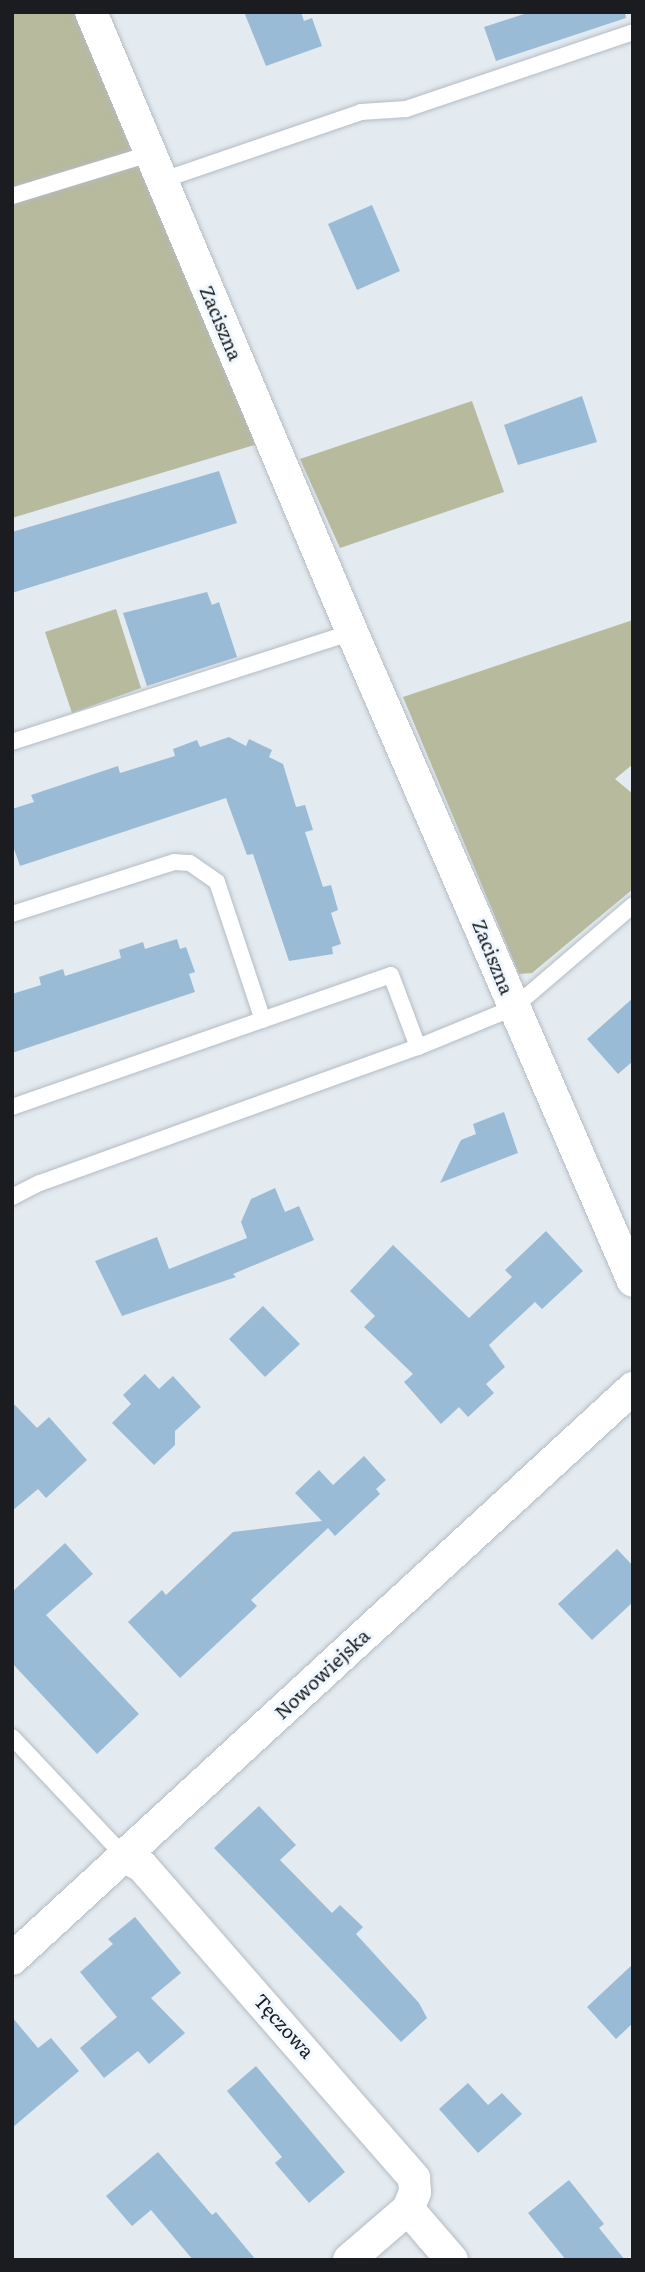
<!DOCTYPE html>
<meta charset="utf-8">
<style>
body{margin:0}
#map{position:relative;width:645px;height:2272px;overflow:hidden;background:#e3ebf1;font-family:Literata,serif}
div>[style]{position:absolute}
.green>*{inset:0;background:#b7ba9d}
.building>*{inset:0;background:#99bbd6}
.roads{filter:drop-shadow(0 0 2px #b4bbc2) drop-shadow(0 0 2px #b4bbc2)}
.service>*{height:16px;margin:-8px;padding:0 8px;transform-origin:8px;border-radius:8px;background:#fff}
.minor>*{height:32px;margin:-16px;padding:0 16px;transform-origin:16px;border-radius:16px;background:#fff}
span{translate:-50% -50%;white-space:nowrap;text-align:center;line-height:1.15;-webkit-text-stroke:6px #f0f8ff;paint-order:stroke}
.street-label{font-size:19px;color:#1a1c1f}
.frame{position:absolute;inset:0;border:14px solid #1a1c1f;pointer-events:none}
</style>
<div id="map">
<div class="green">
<div style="clip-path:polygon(12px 12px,80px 12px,261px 443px,12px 518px)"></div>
<div style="clip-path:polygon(472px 401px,504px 492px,340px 548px,300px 459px)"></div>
<div style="clip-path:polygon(116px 609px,141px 688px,72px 713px,45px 632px)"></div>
<div style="clip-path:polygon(633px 620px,633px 764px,615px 779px,633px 794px,633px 889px,532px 973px,519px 974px,403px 697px)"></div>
</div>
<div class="building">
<div style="clip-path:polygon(244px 12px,301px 12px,304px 21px,312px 18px,322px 46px,266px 66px)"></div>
<div style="clip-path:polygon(530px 12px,625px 12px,626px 18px,496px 61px,484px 27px)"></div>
<div style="clip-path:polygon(372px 205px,400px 271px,357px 290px,328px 224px)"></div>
<div style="clip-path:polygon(582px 396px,597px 442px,518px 465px,504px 425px)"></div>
<div style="clip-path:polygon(219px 471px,237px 523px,12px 593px,12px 532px)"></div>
<div style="clip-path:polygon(207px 592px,212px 605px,219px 602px,237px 657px,147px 686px,123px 613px)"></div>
<div style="clip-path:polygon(229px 737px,246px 746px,249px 739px,272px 750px,269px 757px,283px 764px,296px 807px,305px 805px,313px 830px,305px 832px,323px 887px,331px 885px,338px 910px,331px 913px,341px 944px,332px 947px,333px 954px,289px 961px,253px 854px,247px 855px,226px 798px,20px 866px,12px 843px,12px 809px,34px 802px,31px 795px,118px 766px,120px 773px,175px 756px,173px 749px,197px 740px,200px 747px)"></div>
<div style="clip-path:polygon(177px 939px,180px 949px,186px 947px,195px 972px,189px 974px,195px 992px,12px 1053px,12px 994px,41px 985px,39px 977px,63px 969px,65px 976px,121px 958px,119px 950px,143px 942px,145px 949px)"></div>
<div style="clip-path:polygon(633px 998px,633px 1061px,618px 1074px,587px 1039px)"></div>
<div style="clip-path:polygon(504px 1112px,518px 1153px,440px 1183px,461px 1140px,476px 1134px,473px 1124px)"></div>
<div style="clip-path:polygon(275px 1188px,285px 1212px,299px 1206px,314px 1240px,233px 1274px,236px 1277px,122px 1316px,95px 1261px,157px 1237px,169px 1269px,247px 1238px,241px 1222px,251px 1199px)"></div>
<div style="clip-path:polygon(546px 1231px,583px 1271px,542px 1309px,535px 1302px,489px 1345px,505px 1367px,486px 1384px,494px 1393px,468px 1417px,459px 1407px,441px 1424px,404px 1382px,413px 1374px,364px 1327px,375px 1316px,350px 1291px,393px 1245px,469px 1318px,512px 1277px,505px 1270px)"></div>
<div style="clip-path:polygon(263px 1306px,300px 1344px,265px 1377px,229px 1339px)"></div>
<div style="clip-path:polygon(145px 1374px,159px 1389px,173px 1376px,201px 1407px,175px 1431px,175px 1445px,154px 1465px,112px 1423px,131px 1404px,123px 1395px)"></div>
<div style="clip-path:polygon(12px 1402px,37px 1428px,49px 1417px,87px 1460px,46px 1498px,38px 1489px,12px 1511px)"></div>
<div style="clip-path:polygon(364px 1456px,386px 1480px,376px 1489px,380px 1494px,335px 1536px,328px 1528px,251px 1600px,257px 1606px,180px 1678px,128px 1622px,162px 1590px,166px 1595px,233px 1532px,322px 1521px,295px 1493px,319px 1470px,333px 1485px)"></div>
<div style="clip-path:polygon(65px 1543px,93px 1574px,46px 1615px,139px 1714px,97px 1754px,12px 1663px,12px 1592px)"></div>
<div style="clip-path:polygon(617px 1549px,633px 1566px,633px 1602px,592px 1640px,558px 1604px)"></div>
<div style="clip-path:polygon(259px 1806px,296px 1845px,280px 1860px,332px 1913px,340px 1905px,363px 1927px,356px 1934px,419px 2003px,427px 2018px,401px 2042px,214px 1848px)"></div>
<div style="clip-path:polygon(135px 1917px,181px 1973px,151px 1998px,185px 2033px,149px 2064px,138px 2051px,104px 2078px,80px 2048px,117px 2017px,80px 1972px,113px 1944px,108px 1939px)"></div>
<div style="clip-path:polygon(633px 1964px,633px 2023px,616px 2039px,587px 2007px)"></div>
<div style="clip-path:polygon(12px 2017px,38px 2048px,51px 2038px,79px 2071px,12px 2128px)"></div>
<div style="clip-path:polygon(256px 2066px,345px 2172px,309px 2203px,275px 2163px,282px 2157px,227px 2091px)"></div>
<div style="clip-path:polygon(468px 2083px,488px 2105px,502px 2093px,522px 2114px,478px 2153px,439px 2109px)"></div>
<div style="clip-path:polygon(158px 2152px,212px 2215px,216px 2212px,256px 2260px,193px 2260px,151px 2210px,132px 2226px,106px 2196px)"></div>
<div style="clip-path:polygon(569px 2180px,604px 2224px,599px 2228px,625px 2260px,566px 2260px,528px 2213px)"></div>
</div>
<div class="roads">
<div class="service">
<div style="left:160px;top:181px;width:213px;rotate:-18.9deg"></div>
<div style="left:361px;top:112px;width:45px;rotate:-3.8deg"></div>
<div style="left:406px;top:109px;width:240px;rotate:-18.7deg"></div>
<div style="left:12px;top:196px;width:143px;rotate:-17deg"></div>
<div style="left:12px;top:742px;width:357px;rotate:-17.9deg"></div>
<div style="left:12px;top:914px;width:170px;rotate:-17.8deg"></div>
<div style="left:174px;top:862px;width:16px;rotate:4deg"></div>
<div style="left:190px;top:863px;width:33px;rotate:35deg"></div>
<div style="left:217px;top:882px;width:145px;rotate:71.6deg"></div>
<div style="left:12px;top:1107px;width:401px;rotate:-19.2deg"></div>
<div style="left:391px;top:975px;width:77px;rotate:69.4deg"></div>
<div style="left:12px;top:1197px;width:31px;rotate:-27deg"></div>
<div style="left:40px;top:1183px;width:402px;rotate:-19.8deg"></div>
<div style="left:418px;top:1047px;width:103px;rotate:-22.3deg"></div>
<div style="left:513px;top:1008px;width:158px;rotate:-40.6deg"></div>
<div style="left:12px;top:1737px;width:165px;rotate:46.7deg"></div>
</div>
<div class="minor">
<div style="left:91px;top:12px;width:673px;rotate:67.17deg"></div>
<div style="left:352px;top:632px;width:707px;rotate:66.59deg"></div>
<div style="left:125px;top:1857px;width:19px;rotate:28deg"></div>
<div style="left:142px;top:1866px;width:414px;rotate:48.9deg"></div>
<div style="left:414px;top:2178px;width:14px;rotate:86deg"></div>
<div style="left:415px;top:2192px;width:18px;rotate:112deg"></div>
<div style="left:408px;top:2209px;width:78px;rotate:139.2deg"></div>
<div style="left:12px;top:1959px;width:844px;rotate:-42.6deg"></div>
<div style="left:408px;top:2209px;width:67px;rotate:49.2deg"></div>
</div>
</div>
<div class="street-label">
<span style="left:221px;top:323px;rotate:67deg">Zaciszna</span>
<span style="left:493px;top:957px;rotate:68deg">Zaciszna</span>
<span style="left:322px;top:1674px;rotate:-43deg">Nowowiejska</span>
<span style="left:284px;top:2026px;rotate:48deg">Tęczowa</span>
</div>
<div class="frame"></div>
</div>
